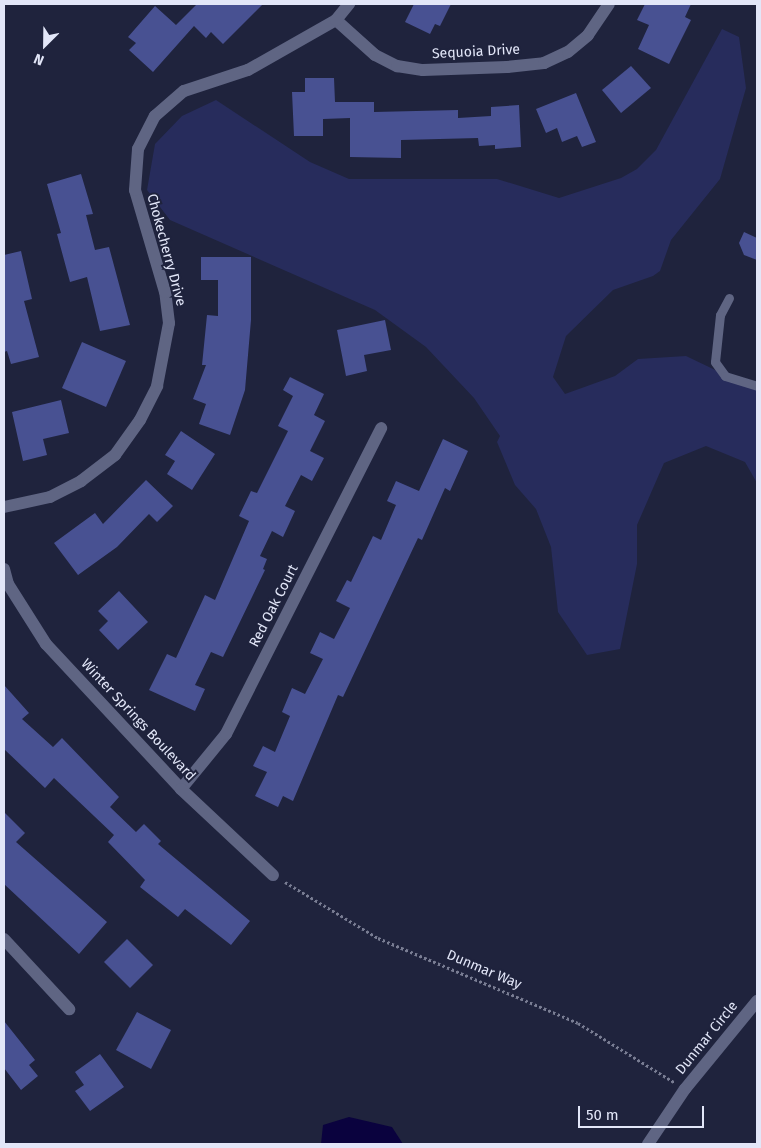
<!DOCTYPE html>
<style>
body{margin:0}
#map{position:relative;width:761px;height:1148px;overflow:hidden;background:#1f233d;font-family:"Fira Sans",sans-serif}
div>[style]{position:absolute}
.green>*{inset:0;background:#272c5c}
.water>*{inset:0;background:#0a023e}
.building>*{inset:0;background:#485192}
.path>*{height:3px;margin-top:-1.5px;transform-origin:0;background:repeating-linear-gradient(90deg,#797d93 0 2.5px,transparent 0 5px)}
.service>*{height:9px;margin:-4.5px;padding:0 4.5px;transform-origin:4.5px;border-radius:4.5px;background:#5f6583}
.minor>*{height:12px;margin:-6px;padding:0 6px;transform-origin:6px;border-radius:6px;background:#5f6583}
.tertiary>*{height:12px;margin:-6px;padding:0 6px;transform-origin:6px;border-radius:6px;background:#5f6583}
span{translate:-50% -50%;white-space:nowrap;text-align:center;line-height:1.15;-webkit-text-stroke:4px #1f233d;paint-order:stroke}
.street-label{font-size:14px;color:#e2e6f8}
.frame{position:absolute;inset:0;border:5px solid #e2e6f8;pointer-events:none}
.north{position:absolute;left:20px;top:20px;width:50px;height:50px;-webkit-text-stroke:4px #1f233d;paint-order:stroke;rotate:203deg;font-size:14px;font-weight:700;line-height:20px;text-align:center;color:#e2e6f8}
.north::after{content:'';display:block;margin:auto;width:18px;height:22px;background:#e2e6f8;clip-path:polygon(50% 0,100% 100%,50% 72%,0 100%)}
.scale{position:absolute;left:578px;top:1106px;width:126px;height:22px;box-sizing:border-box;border:2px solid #e2e6f8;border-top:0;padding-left:6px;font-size:15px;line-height:18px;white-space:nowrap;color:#e2e6f8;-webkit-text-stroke:4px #1f233d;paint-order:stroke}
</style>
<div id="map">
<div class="green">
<div style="clip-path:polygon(722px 29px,739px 37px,746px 88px,720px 179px,671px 240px,660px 271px,653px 276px,613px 290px,566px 336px,553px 377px,565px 394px,615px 376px,638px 359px,686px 356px,757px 390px,757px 483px,745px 462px,706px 446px,664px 463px,637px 525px,637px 564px,620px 649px,587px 655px,558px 612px,551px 547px,536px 509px,515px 485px,497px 442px,500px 436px,474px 398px,426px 347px,375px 310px,170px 220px,147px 190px,155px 144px,182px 116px,216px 100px,310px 162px,349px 179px,497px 179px,559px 198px,621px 178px,637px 169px,656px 150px)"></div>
</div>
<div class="water">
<div style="clip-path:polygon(349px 1117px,392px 1127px,403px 1144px,321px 1144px,323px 1125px)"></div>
</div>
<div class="building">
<div style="clip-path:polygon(197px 4px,263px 4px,223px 44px,211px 32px,206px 38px,194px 26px,153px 72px,129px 50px,136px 43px,128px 37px,155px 6px,176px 25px)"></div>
<div style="clip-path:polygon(414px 4px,451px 4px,440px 26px,435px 24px,430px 34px,405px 22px)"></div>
<div style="clip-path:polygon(645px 4px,691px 4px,685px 17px,691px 20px,669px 64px,638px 49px,649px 25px,637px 20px)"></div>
<div style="clip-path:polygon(631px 66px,651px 88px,621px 113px,602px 90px)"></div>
<div style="clip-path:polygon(305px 78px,334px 78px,335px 102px,374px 102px,374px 112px,458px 110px,458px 118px,491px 116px,491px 107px,519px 105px,521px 147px,495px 149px,495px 145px,479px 146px,478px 138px,401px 140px,401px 158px,350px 157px,350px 118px,323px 119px,323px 136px,294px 136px,292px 92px,305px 92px)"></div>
<div style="clip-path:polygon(576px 93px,596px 142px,582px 147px,577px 136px,562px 142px,557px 128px,546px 133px,536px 109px)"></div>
<div style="clip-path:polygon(81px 174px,93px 214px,86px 215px,95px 250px,109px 247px,130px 325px,100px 331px,87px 277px,70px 282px,57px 234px,61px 233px,47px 184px)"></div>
<div style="clip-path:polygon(744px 232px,757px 238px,757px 260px,744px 255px,739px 243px)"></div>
<div style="clip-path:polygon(21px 251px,32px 299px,24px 301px,39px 357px,11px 364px,7px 351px,4px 352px,4px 255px)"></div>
<div style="clip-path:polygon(201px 257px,251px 257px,251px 320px,245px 390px,230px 435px,199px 424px,206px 404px,193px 399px,206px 365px,202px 365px,207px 315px,218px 316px,218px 280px,201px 280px)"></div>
<div style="clip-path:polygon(385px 320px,391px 350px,364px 355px,367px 371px,346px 376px,337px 330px)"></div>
<div style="clip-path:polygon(82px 342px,126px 361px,106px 407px,62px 388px)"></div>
<div style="clip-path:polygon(290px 377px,324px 394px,314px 415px,325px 421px,310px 451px,324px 458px,312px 481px,301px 475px,285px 506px,295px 511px,283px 537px,272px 531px,260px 556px,267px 559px,263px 569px,265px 570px,223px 657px,211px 652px,195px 685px,205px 689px,195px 711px,149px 690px,167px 654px,176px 658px,205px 595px,215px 600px,249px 521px,239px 516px,251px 491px,257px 493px,288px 431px,278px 426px,293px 396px,283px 390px)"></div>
<div style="clip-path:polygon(61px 400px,69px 433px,43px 439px,47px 455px,23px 461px,12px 412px)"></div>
<div style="clip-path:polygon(181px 431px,215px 454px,192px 490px,167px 474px,175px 461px,165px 455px)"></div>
<div style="clip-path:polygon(443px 439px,468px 451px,450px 491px,445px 488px,422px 540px,418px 538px,343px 697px,338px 695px,293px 801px,283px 796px,278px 807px,255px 796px,267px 772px,253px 766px,263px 746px,275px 752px,290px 716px,282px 712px,292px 688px,305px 694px,323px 659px,310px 653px,320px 632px,334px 639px,350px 608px,336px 601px,347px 580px,351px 582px,373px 536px,381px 540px,396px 505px,387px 501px,396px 481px,419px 491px)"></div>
<div style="clip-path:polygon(146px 480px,173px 506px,157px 522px,149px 514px,117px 547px,78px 575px,54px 543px,95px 513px,103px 524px)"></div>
<div style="clip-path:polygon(119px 591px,148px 622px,118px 650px,99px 630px,108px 621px,98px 611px)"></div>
<div style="clip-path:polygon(4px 685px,29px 713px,22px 719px,53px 747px,62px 738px,119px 797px,110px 807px,136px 832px,144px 824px,161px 841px,158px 844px,250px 921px,231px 945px,185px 909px,178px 917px,140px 887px,145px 880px,108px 842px,114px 835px,54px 778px,45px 788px,4px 749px)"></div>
<div style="clip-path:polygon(4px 812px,25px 833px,16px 842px,107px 922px,79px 954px,4px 884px)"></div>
<div style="clip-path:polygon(127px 939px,153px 965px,130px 988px,104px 962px)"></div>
<div style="clip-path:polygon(137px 1012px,171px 1030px,151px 1069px,116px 1050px)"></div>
<div style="clip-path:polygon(4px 1021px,35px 1060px,29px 1065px,38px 1076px,21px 1090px,4px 1068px)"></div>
<div style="clip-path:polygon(100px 1054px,124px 1087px,90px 1111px,75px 1091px,84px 1085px,75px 1072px)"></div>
</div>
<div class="path">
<div style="left:285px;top:882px;width:109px;rotate:31.1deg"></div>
<div style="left:378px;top:938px;width:217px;rotate:23deg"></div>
<div style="left:578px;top:1023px;width:113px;rotate:31.6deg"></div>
</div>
<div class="service">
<div style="left:729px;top:298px;width:19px;rotate:118deg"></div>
<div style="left:720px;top:315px;width:47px;rotate:96.1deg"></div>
<div style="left:715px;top:362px;width:17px;rotate:54deg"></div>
<div style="left:725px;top:376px;width:34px;rotate:17deg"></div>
</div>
<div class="minor">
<div style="left:336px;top:20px;width:52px;rotate:41.9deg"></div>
<div style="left:375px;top:55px;width:25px;rotate:27deg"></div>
<div style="left:397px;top:66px;width:26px;rotate:9deg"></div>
<div style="left:423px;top:70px;width:84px;rotate:-2deg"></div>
<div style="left:507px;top:67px;width:37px;rotate:-6deg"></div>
<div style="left:544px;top:63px;width:26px;rotate:-25deg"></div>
<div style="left:568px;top:52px;width:26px;rotate:-40deg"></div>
<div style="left:588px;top:35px;width:37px;rotate:-56deg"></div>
<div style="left:4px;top:507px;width:47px;rotate:-12.3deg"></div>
<div style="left:50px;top:497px;width:35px;rotate:-27deg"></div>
<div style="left:81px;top:481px;width:43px;rotate:-37.4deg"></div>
<div style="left:115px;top:455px;width:43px;rotate:-54.5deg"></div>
<div style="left:140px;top:420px;width:38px;rotate:-63deg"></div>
<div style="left:157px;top:386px;width:64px;rotate:-79.2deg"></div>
<div style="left:169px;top:323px;width:31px;rotate:-97deg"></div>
<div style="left:165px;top:292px;width:106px;rotate:-106.4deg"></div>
<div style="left:135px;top:190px;width:41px;rotate:-85.8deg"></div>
<div style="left:138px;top:149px;width:37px;rotate:-63deg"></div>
<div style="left:155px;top:116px;width:38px;rotate:-41deg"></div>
<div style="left:184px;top:91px;width:67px;rotate:-18.2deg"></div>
<div style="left:248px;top:70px;width:101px;rotate:-29.6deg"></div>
<div style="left:336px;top:20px;width:21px;rotate:-51deg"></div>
<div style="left:181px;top:789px;width:71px;rotate:-50.7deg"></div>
<div style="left:226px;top:734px;width:343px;rotate:-63.1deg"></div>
<div style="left:4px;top:939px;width:96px;rotate:47.1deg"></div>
<div style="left:648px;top:1144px;width:66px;rotate:-56.1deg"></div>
<div style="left:685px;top:1089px;width:114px;rotate:-50.7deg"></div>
</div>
<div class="tertiary">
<div style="left:4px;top:569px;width:16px;rotate:75deg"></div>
<div style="left:8px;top:584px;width:71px;rotate:57.7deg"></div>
<div style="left:46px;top:644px;width:198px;rotate:47deg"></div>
<div style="left:181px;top:789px;width:126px;rotate:43.1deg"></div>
</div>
<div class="street-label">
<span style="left:476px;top:52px;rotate:-3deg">Sequoia Drive</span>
<span style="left:166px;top:250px;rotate:75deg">Chokecherry Drive</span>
<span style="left:274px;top:606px;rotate:-63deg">Red Oak Court</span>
<span style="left:138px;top:720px;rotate:47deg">Winter Springs Boulevard</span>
<span style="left:484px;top:970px;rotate:23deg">Dunmar Way</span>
<span style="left:707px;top:1038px;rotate:-51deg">Dunmar Circle</span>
</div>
<div class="frame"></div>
<div class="north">N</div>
<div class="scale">50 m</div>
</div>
